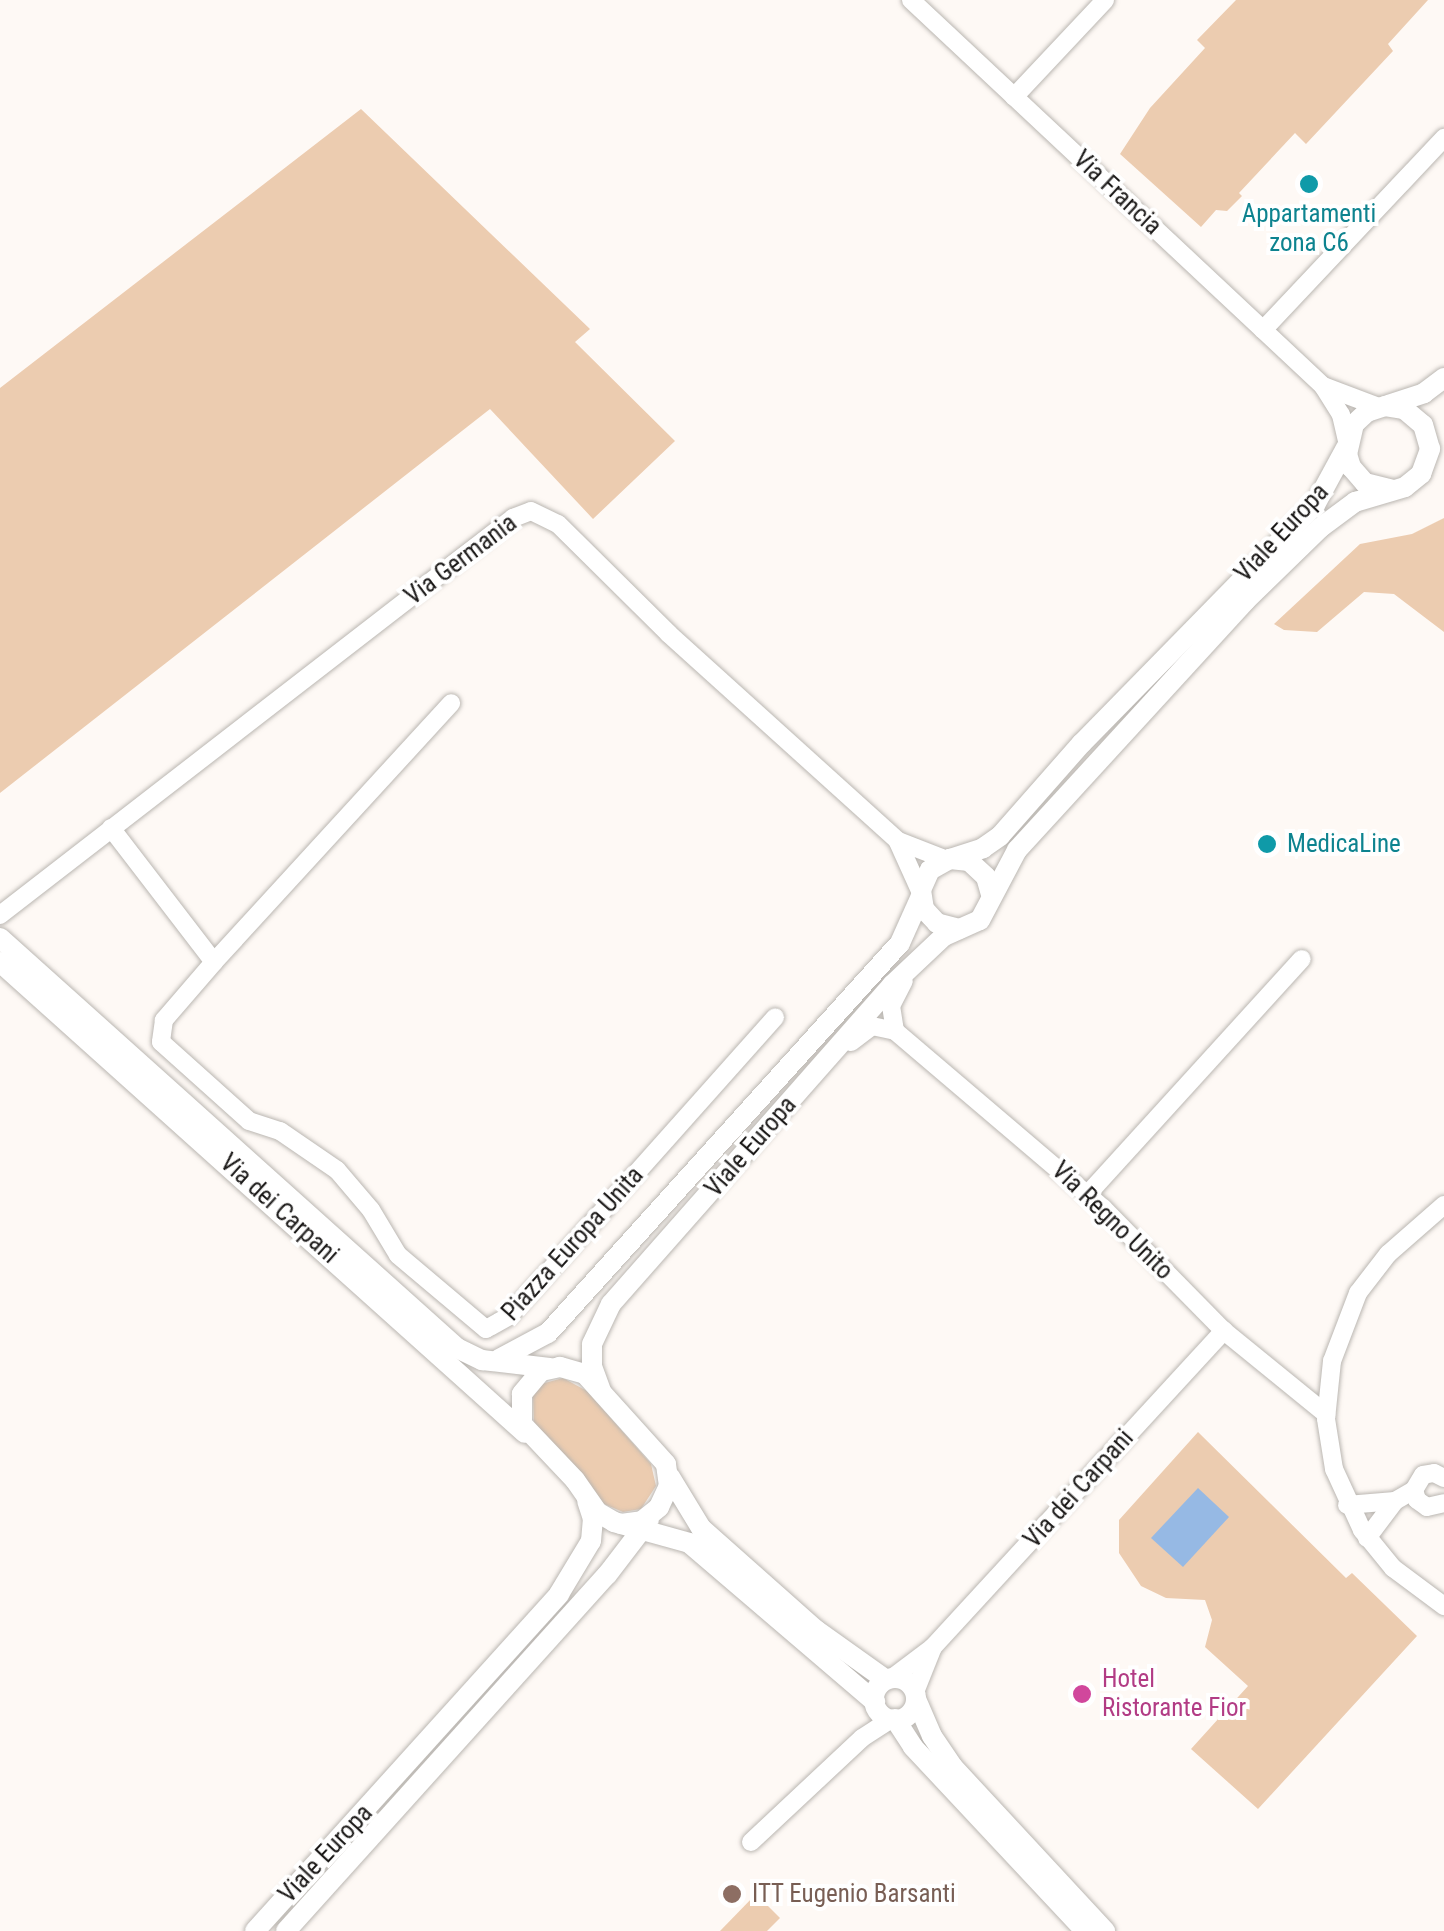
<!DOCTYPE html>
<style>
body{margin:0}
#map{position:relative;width:1444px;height:1931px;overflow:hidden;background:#fef9f5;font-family:"Roboto Condensed",sans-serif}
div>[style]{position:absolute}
.green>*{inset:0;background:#ecccb0}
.water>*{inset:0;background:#96b9e4}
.roads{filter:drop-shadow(0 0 2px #bab6b1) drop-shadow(0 0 2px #bab6b1)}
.minor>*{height:18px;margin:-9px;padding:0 9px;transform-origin:9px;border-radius:9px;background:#fff}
.tertiary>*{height:20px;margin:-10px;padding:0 10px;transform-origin:10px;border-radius:10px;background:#fff}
.tertiary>.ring{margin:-10px;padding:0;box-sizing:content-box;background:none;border:20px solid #fff;border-radius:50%}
.dots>*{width:28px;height:28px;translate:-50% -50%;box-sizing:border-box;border:5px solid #fff;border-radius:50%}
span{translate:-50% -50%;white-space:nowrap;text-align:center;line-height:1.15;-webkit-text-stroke:8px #fff;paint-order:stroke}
.street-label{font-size:25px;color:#1c1a19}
.culture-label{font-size:25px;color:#0d838f}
.left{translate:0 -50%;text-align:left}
.hotel-label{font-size:25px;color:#b23c85}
.education-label{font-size:25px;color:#785e54}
</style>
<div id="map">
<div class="green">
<div style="clip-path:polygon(1236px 0,1428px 0,1388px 44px,1393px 51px,1306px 144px,1295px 133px,1239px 193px,1242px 196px,1227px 211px,1216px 210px,1201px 227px,1120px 154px,1150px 108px,1205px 48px,1197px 40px)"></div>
<div style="clip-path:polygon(361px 109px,590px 329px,575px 342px,675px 441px,593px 519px,490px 409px,0 793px,0 388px)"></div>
<div style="clip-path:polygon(1444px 518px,1444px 632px,1394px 594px,1364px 592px,1317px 632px,1284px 630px,1274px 624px,1360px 544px,1412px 534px)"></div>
<div style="clip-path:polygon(563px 1378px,587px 1391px,651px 1464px,656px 1486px,641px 1509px,623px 1512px,604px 1504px,576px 1467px,534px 1424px,533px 1395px,541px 1384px)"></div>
<div style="clip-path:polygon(1198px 1432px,1346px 1578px,1352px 1573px,1417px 1636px,1258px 1809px,1191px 1749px,1248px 1686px,1205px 1647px,1212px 1620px,1205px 1600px,1166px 1598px,1141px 1586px,1119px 1553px,1119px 1520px)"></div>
<div style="clip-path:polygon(756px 1894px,780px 1918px,767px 1931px,720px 1931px)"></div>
</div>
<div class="water">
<div style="clip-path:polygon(1198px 1488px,1229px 1517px,1183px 1567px,1151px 1538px)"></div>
</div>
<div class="roads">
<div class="minor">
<div style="left:911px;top:0;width:565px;rotate:43.13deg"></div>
<div style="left:1323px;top:386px;width:34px;rotate:58deg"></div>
<div style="left:1341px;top:415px;width:26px;rotate:77deg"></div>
<div style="left:1014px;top:97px;width:133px;rotate:-46.8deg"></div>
<div style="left:1263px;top:330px;width:264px;rotate:-46.7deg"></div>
<div style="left:1323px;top:386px;width:60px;rotate:20.6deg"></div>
<div style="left:111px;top:828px;width:169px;rotate:52.5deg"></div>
<div style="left:214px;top:962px;width:351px;rotate:-47.5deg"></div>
<div style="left:898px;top:842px;width:56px;rotate:65.7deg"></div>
<div style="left:0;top:915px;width:649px;rotate:-37.74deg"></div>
<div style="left:513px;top:518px;width:19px;rotate:-21deg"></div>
<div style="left:531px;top:511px;width:30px;rotate:26deg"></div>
<div style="left:558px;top:524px;width:156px;rotate:44.7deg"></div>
<div style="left:669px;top:634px;width:309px;rotate:42.1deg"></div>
<div style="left:898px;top:841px;width:53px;rotate:21.2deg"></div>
<div style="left:214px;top:962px;width:77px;rotate:130.8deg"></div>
<div style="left:164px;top:1020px;width:22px;rotate:98deg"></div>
<div style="left:161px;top:1042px;width:118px;rotate:41.9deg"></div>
<div style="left:249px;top:1121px;width:33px;rotate:18deg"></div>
<div style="left:280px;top:1131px;width:69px;rotate:34.4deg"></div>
<div style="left:337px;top:1170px;width:52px;rotate:49.6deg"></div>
<div style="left:371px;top:1210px;width:52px;rotate:59deg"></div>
<div style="left:398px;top:1255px;width:115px;rotate:40.1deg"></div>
<div style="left:486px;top:1329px;width:26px;rotate:-29deg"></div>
<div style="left:509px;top:1316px;width:400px;rotate:-48.3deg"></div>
<div style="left:895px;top:1031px;width:25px;rotate:-99deg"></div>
<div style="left:891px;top:1006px;width:28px;rotate:-63deg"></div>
<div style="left:851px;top:1042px;width:26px;rotate:-37deg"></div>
<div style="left:872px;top:1026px;width:24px;rotate:12deg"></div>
<div style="left:895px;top:1031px;width:273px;rotate:40.4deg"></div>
<div style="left:1103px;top:1208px;width:173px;rotate:45.5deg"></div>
<div style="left:1224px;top:1331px;width:132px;rotate:39.1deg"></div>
<div style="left:1087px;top:1195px;width:319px;rotate:-47.7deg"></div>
<div style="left:1444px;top:1205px;width:74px;rotate:138.8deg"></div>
<div style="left:1388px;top:1254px;width:49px;rotate:127.6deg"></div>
<div style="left:1358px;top:1293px;width:73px;rotate:110.9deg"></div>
<div style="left:1332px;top:1361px;width:58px;rotate:95.9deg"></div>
<div style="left:1326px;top:1419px;width:51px;rotate:80.9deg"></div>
<div style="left:1334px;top:1469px;width:67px;rotate:65.3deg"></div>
<div style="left:1362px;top:1530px;width:49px;rotate:50.8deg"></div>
<div style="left:1393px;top:1568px;width:64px;rotate:36.7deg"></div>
<div style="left:1444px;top:1478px;width:11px;rotate:-153deg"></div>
<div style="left:1434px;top:1473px;width:11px;rotate:170deg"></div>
<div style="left:1423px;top:1475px;width:17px;rotate:121deg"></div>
<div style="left:1414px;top:1490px;width:10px;rotate:73deg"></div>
<div style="left:1417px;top:1500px;width:12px;rotate:35deg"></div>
<div style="left:1427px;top:1507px;width:17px;rotate:-13deg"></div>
<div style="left:1347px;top:1505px;width:48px;rotate:-4.8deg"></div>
<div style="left:1367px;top:1538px;width:46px;rotate:-52.9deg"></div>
<div style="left:1395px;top:1501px;width:22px;rotate:-30deg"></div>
<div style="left:892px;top:1678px;width:51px;rotate:-37.1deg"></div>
<div style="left:933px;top:1647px;width:430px;rotate:-47.4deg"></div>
<div style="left:915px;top:1692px;width:48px;rotate:-68.2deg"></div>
<div style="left:751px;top:1842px;width:152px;rotate:-43.1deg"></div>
<div style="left:862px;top:1738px;width:35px;rotate:-33deg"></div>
</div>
<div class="tertiary">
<div style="left:1388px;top:405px;width:38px;rotate:-18deg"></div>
<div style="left:1424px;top:393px;width:25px;rotate:-37deg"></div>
<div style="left:950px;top:859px;width:35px;rotate:-18deg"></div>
<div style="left:983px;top:848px;width:21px;rotate:-35deg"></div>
<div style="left:1000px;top:836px;width:124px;rotate:-48.6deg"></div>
<div style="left:1082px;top:743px;width:333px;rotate:-45.6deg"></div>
<div style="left:1315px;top:505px;width:65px;rotate:-61.5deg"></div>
<div style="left:959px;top:929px;width:23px;rotate:-165deg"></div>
<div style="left:937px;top:923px;width:19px;rotate:-133deg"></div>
<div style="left:924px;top:909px;width:19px;rotate:-99deg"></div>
<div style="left:921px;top:890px;width:22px;rotate:-66deg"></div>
<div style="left:930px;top:870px;width:23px;rotate:-29deg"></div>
<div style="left:950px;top:859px;width:19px;rotate:6deg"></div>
<div style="left:969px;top:861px;width:23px;rotate:43deg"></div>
<div style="left:986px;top:877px;width:19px;rotate:74deg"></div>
<div style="left:0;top:938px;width:614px;rotate:41.9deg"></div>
<div style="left:457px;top:1348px;width:28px;rotate:26deg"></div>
<div style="left:482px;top:1360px;width:68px;rotate:6.7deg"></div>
<div style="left:0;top:962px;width:705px;rotate:41.9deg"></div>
<div style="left:499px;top:1359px;width:55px;rotate:-28deg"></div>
<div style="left:548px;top:1333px;width:525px;rotate:-47.93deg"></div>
<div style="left:900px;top:943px;width:51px;rotate:-65.9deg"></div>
<div style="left:601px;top:1391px;width:27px;rotate:-110deg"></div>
<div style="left:592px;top:1366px;width:22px;rotate:-90deg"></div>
<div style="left:592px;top:1344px;width:44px;rotate:-64.6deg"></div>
<div style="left:611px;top:1304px;width:425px;rotate:-48.6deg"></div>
<div style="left:892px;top:985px;width:71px;rotate:-43.3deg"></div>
<div style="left:944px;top:936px;width:39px;rotate:-24deg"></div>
<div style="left:980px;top:920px;width:79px;rotate:-62.1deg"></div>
<div style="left:1017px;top:850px;width:338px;rotate:-47.5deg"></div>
<div style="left:1245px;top:601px;width:105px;rotate:-44.2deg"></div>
<div style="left:1320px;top:528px;width:44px;rotate:-36.6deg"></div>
<div style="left:1355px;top:502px;width:52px;rotate:-16.7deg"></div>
<div style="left:1405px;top:487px;width:21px;rotate:-39deg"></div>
<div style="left:1421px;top:474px;width:27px;rotate:-70deg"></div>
<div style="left:1430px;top:449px;width:25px;rotate:-106deg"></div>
<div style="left:1423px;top:425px;width:25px;rotate:-140deg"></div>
<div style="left:1404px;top:409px;width:19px;rotate:-171deg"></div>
<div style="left:1385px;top:406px;width:19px;rotate:162deg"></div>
<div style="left:1367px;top:412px;width:18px;rotate:137deg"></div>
<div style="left:1354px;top:424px;width:31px;rotate:103deg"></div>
<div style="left:1347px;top:454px;width:14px;rotate:73deg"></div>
<div style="left:1351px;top:467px;width:21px;rotate:49deg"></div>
<div style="left:1365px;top:483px;width:29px;rotate:14deg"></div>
<div style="left:670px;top:1477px;width:60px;rotate:58.7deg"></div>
<div style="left:701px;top:1528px;width:154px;rotate:41.6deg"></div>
<div style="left:816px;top:1630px;width:86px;rotate:35.5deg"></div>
<div style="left:621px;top:1524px;width:21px;rotate:-8deg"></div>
<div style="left:642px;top:1521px;width:22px;rotate:-39deg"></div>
<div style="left:659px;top:1507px;width:23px;rotate:-65deg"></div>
<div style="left:669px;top:1486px;width:22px;rotate:-98deg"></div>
<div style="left:666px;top:1464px;width:121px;rotate:-132deg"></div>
<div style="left:585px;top:1374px;width:26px;rotate:-164deg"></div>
<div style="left:560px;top:1367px;width:19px;rotate:168deg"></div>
<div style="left:541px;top:1371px;width:30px;rotate:130deg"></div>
<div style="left:522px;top:1394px;width:30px;rotate:90deg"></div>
<div style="left:522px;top:1424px;width:77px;rotate:46.6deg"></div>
<div style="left:575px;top:1480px;width:39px;rotate:55deg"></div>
<div style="left:597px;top:1512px;width:20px;rotate:30deg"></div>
<div style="left:614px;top:1522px;width:78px;rotate:15.6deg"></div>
<div style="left:689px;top:1543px;width:245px;rotate:40.5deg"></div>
<div class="ring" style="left:874px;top:1678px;width:22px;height:22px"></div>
<div style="left:916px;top:1699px;width:40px;rotate:66.6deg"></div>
<div style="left:932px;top:1736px;width:37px;rotate:56deg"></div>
<div style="left:953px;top:1767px;width:224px;rotate:47.2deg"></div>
<div style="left:895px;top:1719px;width:33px;rotate:57deg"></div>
<div style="left:913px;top:1747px;width:252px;rotate:46.9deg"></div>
<div style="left:255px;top:1931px;width:454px;rotate:-47.9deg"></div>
<div style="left:559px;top:1594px;width:62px;rotate:-58.9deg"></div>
<div style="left:591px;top:1541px;width:22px;rotate:-85deg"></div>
<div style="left:593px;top:1519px;width:19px;rotate:-108deg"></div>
<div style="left:286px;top:1931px;width:479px;rotate:-48deg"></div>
<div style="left:607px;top:1575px;width:69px;rotate:-52.6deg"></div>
</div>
</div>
<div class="dots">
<div style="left:1309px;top:184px;background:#0f9aa8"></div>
<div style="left:1267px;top:844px;background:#0f9aa8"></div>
<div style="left:1082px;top:1694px;background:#d1479c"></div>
<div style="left:732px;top:1894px;background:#8d6e63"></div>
</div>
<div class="street-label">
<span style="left:1117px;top:193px;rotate:43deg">Via Francia</span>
<span style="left:1282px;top:533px;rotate:-47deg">Viale Europa</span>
<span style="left:461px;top:560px;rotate:-37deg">Via Germania</span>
<span style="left:751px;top:1147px;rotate:-49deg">Viale Europa</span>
<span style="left:279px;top:1209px;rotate:42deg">Via dei Carpani</span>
<span style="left:1112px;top:1221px;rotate:44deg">Via Regno Unito</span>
<span style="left:573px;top:1244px;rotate:-48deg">Piazza Europa Unita</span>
<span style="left:1079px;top:1489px;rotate:-48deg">Via dei Carpani</span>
<span style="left:326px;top:1854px;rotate:-47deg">Viale Europa</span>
</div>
<div class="culture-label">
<span style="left:1309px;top:229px">Appartamenti<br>zona C6</span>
<span class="left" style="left:1287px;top:844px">MedicaLine</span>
</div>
<div class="hotel-label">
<span class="left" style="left:1102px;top:1694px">Hotel<br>Ristorante Fior</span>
</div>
<div class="education-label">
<span class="left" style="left:752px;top:1894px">ITT Eugenio Barsanti</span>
</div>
</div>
